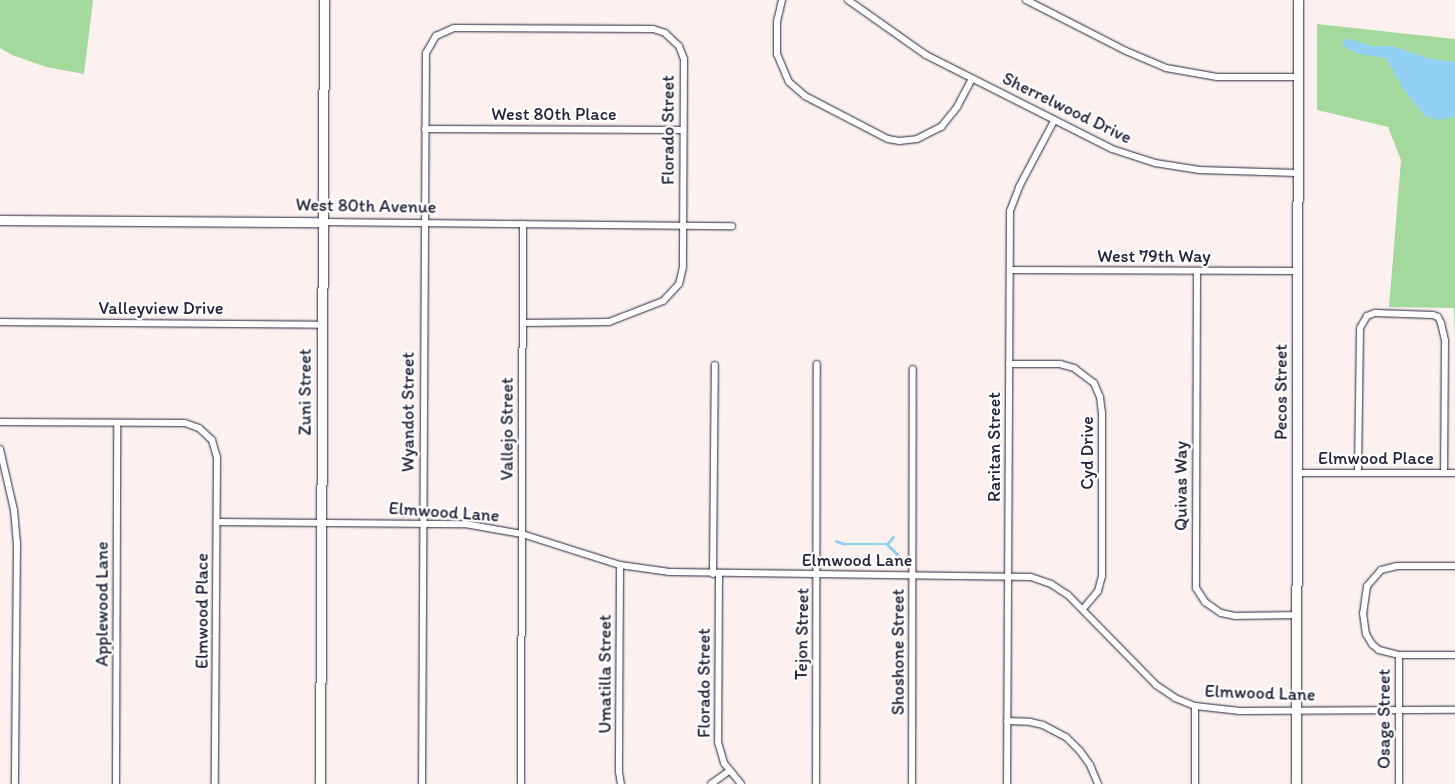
<!DOCTYPE html>
<style>
body{margin:0}
#map{position:relative;width:1455px;height:784px;overflow:hidden;background:#fdf1f0;font-family:Itim,sans-serif}
div>[style]{position:absolute}
.green>*{inset:0;background:#a3d99d}
.water>*{inset:0;background:#91d0f2}
.stream>*{height:2.5px;margin:-1.25px;padding:0 1.25px;transform-origin:1.25px;border-radius:1.25px;background:#91d0f2}
.roads{filter:drop-shadow(0 0 1px #22223b) drop-shadow(0 0 1px #22223b)}
.street>*{height:6px;margin:-3px;padding:0 3px;transform-origin:3px;border-radius:3px;background:#fff}
.secondary>*{height:9px;margin:-4.5px;padding:0 4.5px;transform-origin:4.5px;border-radius:4.5px;background:#fff}
span{translate:-50% -50%;white-space:nowrap;text-align:center;line-height:1.15;-webkit-text-stroke:4.5px #fff;paint-order:stroke}
.street-label{font-size:18px;color:#22223b}
</style>
<div id="map">
<div class="green">
<div style="clip-path:polygon(0 0,93px 0,84px 74px,46px 67px,12px 55px,0 48px)"></div>
<div style="clip-path:polygon(1317px 24px,1455px 39px,1455px 342px,1454px 308px,1389px 307px,1401px 160px,1388px 127px,1317px 110px)"></div>
</div>
<div class="water">
<div style="clip-path:polygon(1346px 38px,1371px 46px,1392px 46px,1427px 58px,1455px 62px,1455px 117px,1438px 120px,1425px 116px,1403px 89px,1386px 58px,1358px 54px,1342px 45px)"></div>
</div>
<div class="stream">
<div style="left:836px;top:541px;width:9px;rotate:18deg"></div>
<div style="left:845px;top:544px;width:42px"></div>
<div style="left:887px;top:544px;width:14px;rotate:45deg"></div>
<div style="left:887px;top:544px;width:9px;rotate:-49deg"></div>
</div>
<div class="roads">
<div class="street">
<div style="left:782px;top:0;width:22px;rotate:103deg"></div>
<div style="left:777px;top:21px;width:33px;rotate:90deg"></div>
<div style="left:777px;top:54px;width:30px;rotate:67deg"></div>
<div style="left:789px;top:82px;width:21px;rotate:41deg"></div>
<div style="left:805px;top:96px;width:93px;rotate:27.4deg"></div>
<div style="left:888px;top:139px;width:11px;rotate:10deg"></div>
<div style="left:899px;top:141px;width:18px;rotate:-6deg"></div>
<div style="left:917px;top:139px;width:27px;rotate:-27deg"></div>
<div style="left:941px;top:127px;width:26px;rotate:-51deg"></div>
<div style="left:957px;top:107px;width:32px;rotate:-62deg"></div>
<div style="left:848px;top:0;width:95px;rotate:35.2deg"></div>
<div style="left:926px;top:55px;width:208px;rotate:26.8deg"></div>
<div style="left:1112px;top:149px;width:45px;rotate:18deg"></div>
<div style="left:1155px;top:163px;width:45px;rotate:9deg"></div>
<div style="left:1199px;top:170px;width:98px;rotate:1.8deg"></div>
<div style="left:1026px;top:0;width:112px;rotate:27deg"></div>
<div style="left:1126px;top:51px;width:43px;rotate:23deg"></div>
<div style="left:1166px;top:68px;width:52px;rotate:10deg"></div>
<div style="left:1217px;top:77px;width:80px"></div>
<div style="left:425px;top:129px;width:258px;rotate:0.2deg"></div>
<div style="left:322px;top:222px;width:410px;rotate:0.6deg"></div>
<div style="left:1010px;top:270px;width:287px;rotate:0.2deg"></div>
<div style="left:1197px;top:271px;width:317px;rotate:90.2deg"></div>
<div style="left:1196px;top:588px;width:17px;rotate:57deg"></div>
<div style="left:1205px;top:602px;width:19px;rotate:35deg"></div>
<div style="left:1221px;top:613px;width:14px;rotate:12deg"></div>
<div style="left:1235px;top:616px;width:62px;rotate:-0.9deg"></div>
<div style="left:0;top:322px;width:322px;rotate:0.5deg"></div>
<div style="left:1009px;top:364px;width:51px"></div>
<div style="left:1060px;top:364px;width:15px;rotate:16deg"></div>
<div style="left:1074px;top:368px;width:25px;rotate:37deg"></div>
<div style="left:1094px;top:383px;width:15px;rotate:67deg"></div>
<div style="left:1100px;top:397px;width:16px;rotate:83deg"></div>
<div style="left:1102px;top:413px;width:163px;rotate:90deg"></div>
<div style="left:1102px;top:576px;width:16px;rotate:105deg"></div>
<div style="left:1098px;top:591px;width:23px;rotate:130deg"></div>
<div style="left:0;top:422px;width:185px;rotate:0.3deg"></div>
<div style="left:185px;top:423px;width:15px;rotate:20deg"></div>
<div style="left:199px;top:428px;width:18px;rotate:43deg"></div>
<div style="left:212px;top:440px;width:18px;rotate:74deg"></div>
<div style="left:217px;top:457px;width:327px;rotate:90.4deg"></div>
<div style="left:0;top:449px;width:63px;rotate:77.1deg"></div>
<div style="left:14px;top:510px;width:33px;rotate:85deg"></div>
<div style="left:17px;top:543px;width:241px;rotate:90.5deg"></div>
<div style="left:1297px;top:473px;width:158px"></div>
<div style="left:1358px;top:473px;width:145px;rotate:-89.2deg"></div>
<div style="left:1360px;top:328px;width:14px;rotate:-60deg"></div>
<div style="left:1367px;top:316px;width:9px;rotate:-21deg"></div>
<div style="left:1375px;top:313px;width:58px;rotate:2deg"></div>
<div style="left:1433px;top:315px;width:5px;rotate:22deg"></div>
<div style="left:1438px;top:317px;width:7px;rotate:63deg"></div>
<div style="left:1441px;top:323px;width:17px;rotate:77deg"></div>
<div style="left:1445px;top:340px;width:133px;rotate:90.4deg"></div>
<div style="left:218px;top:522px;width:247px;rotate:0.5deg"></div>
<div style="left:465px;top:524px;width:58px;rotate:10deg"></div>
<div style="left:522px;top:534px;width:103px;rotate:17.6deg"></div>
<div style="left:620px;top:565px;width:50px;rotate:8deg"></div>
<div style="left:670px;top:572px;width:361px;rotate:0.8deg"></div>
<div style="left:1031px;top:577px;width:21px;rotate:19deg"></div>
<div style="left:1051px;top:584px;width:20px;rotate:33deg"></div>
<div style="left:1068px;top:595px;width:126px;rotate:45.6deg"></div>
<div style="left:1156px;top:685px;width:23px;rotate:34deg"></div>
<div style="left:1175px;top:698px;width:22px;rotate:22deg"></div>
<div style="left:1195px;top:706px;width:45px;rotate:6.3deg"></div>
<div style="left:1240px;top:711px;width:215px;rotate:-0.3deg"></div>
<div style="left:620px;top:565px;width:207px;rotate:90.3deg"></div>
<div style="left:619px;top:772px;width:12px;rotate:81deg"></div>
<div style="left:1455px;top:566px;width:58px;rotate:180deg"></div>
<div style="left:1397px;top:566px;width:16px;rotate:166deg"></div>
<div style="left:1381px;top:570px;width:21px;rotate:131deg"></div>
<div style="left:1367px;top:586px;width:27px;rotate:98deg"></div>
<div style="left:1363px;top:613px;width:21px;rotate:82deg"></div>
<div style="left:1366px;top:634px;width:12px;rotate:59deg"></div>
<div style="left:1372px;top:644px;width:9px;rotate:41deg"></div>
<div style="left:1379px;top:650px;width:21px;rotate:14deg"></div>
<div style="left:1399px;top:655px;width:56px"></div>
<div style="left:713px;top:574px;width:209px;rotate:-89.5deg"></div>
<div style="left:719px;top:574px;width:168px;rotate:90.3deg"></div>
<div style="left:718px;top:742px;width:22px;rotate:74deg"></div>
<div style="left:724px;top:763px;width:27px;rotate:51deg"></div>
<div style="left:1399px;top:655px;width:129px;rotate:90deg"></div>
<div style="left:1007px;top:721px;width:23px;rotate:2deg"></div>
<div style="left:1030px;top:722px;width:13px;rotate:13deg"></div>
<div style="left:1043px;top:725px;width:26px;rotate:28deg"></div>
<div style="left:1066px;top:737px;width:20px;rotate:45deg"></div>
<div style="left:1080px;top:751px;width:17px;rotate:54deg"></div>
<div style="left:1090px;top:765px;width:21px;rotate:67deg"></div>
<div style="left:116px;top:784px;width:361px;rotate:-89.8deg"></div>
<div style="left:422px;top:784px;width:731px;rotate:-89.69deg"></div>
<div style="left:426px;top:53px;width:20px;rotate:-60deg"></div>
<div style="left:436px;top:36px;width:20px;rotate:-24deg"></div>
<div style="left:454px;top:28px;width:199px;rotate:0.3deg"></div>
<div style="left:653px;top:29px;width:13px;rotate:18deg"></div>
<div style="left:665px;top:33px;width:19px;rotate:43deg"></div>
<div style="left:679px;top:46px;width:14px;rotate:69deg"></div>
<div style="left:684px;top:59px;width:208px;rotate:90.3deg"></div>
<div style="left:683px;top:267px;width:17px;rotate:103deg"></div>
<div style="left:679px;top:284px;width:23px;rotate:133deg"></div>
<div style="left:663px;top:301px;width:58px;rotate:158.7deg"></div>
<div style="left:609px;top:322px;width:86px;rotate:179.3deg"></div>
<div style="left:521px;top:784px;width:560px;rotate:-89.8deg"></div>
<div style="left:711px;top:784px;width:22px;rotate:-36deg"></div>
<div style="left:816px;top:784px;width:420px;rotate:-89.9deg"></div>
<div style="left:912px;top:784px;width:415px;rotate:-89.9deg"></div>
<div style="left:1007px;top:784px;width:573px;rotate:-89.7deg"></div>
<div style="left:1010px;top:211px;width:26px;rotate:-69deg"></div>
<div style="left:1019px;top:187px;width:75px;rotate:-62.1deg"></div>
<div style="left:1195px;top:784px;width:78px;rotate:-90deg"></div>
</div>
<div class="secondary">
<div style="left:0;top:220px;width:322px;rotate:0.4deg"></div>
<div style="left:320px;top:784px;width:784px;rotate:-89.71deg"></div>
<div style="left:1296px;top:784px;width:784px;rotate:-89.85deg"></div>
</div>
</div>
<div class="street-label">
<span style="left:1067px;top:108px;rotate:26deg">Sherrelwood Drive</span>
<span style="left:554px;top:114px">West 80th Place</span>
<span style="left:668px;top:130px;rotate:-90deg">Florado Street</span>
<span style="left:366px;top:206px;rotate:1deg">West 80th Avenue</span>
<span style="left:1154px;top:256px">West 79th Way</span>
<span style="left:161px;top:308px">Valleyview Drive</span>
<span style="left:305px;top:392px;rotate:-90deg">Zuni Street</span>
<span style="left:1281px;top:392px;rotate:-90deg">Pecos Street</span>
<span style="left:408px;top:412px;rotate:-90deg">Wyandot Street</span>
<span style="left:507px;top:429px;rotate:-90deg">Vallejo Street</span>
<span style="left:994px;top:447px;rotate:-90deg">Raritan Street</span>
<span style="left:1087px;top:453px;rotate:-90deg">Cyd Drive</span>
<span style="left:1376px;top:458px">Elmwood Place</span>
<span style="left:1181px;top:486px;rotate:-90deg">Quivas Way</span>
<span style="left:444px;top:512px;rotate:4deg">Elmwood Lane</span>
<span style="left:857px;top:560px">Elmwood Lane</span>
<span style="left:102px;top:604px;rotate:-90deg">Applewood Lane</span>
<span style="left:202px;top:611px;rotate:-90deg">Elmwood Place</span>
<span style="left:802px;top:634px;rotate:-89deg">Tejon Street</span>
<span style="left:898px;top:652px;rotate:-90deg">Shoshone Street</span>
<span style="left:605px;top:674px;rotate:-90deg">Umatilla Street</span>
<span style="left:704px;top:683px;rotate:-90deg">Florado Street</span>
<span style="left:1260px;top:693px;rotate:2deg">Elmwood Lane</span>
<span style="left:1384px;top:719px;rotate:-90deg">Osage Street</span>
</div>
</div>
